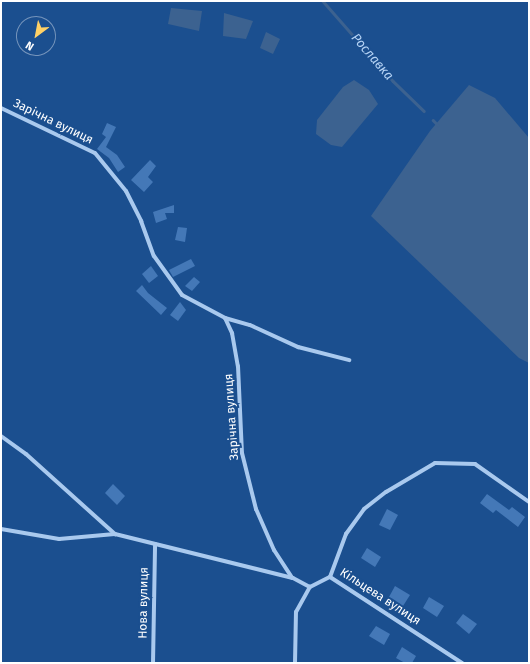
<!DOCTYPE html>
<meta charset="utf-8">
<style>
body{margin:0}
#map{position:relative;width:530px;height:664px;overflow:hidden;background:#1b4f8f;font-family:"Fira Sans",sans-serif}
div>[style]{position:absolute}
.water>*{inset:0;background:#3c6290}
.stream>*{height:2.5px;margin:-1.25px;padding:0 1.25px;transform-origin:1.25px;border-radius:1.25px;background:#3c6290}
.building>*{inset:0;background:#4478b7}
.minor>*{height:4px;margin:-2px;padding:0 2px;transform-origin:2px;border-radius:2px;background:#a9c9ee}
span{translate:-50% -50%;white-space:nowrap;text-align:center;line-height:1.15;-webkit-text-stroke:4px #1b4f8f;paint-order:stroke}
.street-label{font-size:12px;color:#fff}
.water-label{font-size:13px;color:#b5d3f5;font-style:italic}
.frame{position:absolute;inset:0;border:2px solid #fff;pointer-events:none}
.north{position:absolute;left:16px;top:16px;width:40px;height:40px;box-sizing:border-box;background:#1b4f8f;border:1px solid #7695bc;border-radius:50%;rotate:212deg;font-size:11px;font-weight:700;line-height:16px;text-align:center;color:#fff}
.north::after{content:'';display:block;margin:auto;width:14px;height:18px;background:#ffd166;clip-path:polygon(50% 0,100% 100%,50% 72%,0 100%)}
</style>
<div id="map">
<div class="water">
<div style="clip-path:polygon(171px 8px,202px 11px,199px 31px,168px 24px)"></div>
<div style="clip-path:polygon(224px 13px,253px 21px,246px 39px,223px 36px)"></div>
<div style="clip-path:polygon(266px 32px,280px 39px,273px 54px,260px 48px)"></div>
<div style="clip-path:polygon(354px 80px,369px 90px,378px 104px,342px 147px,331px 145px,316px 134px,317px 120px,343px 87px)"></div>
<div style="clip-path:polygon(469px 85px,495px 98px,529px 138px,529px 363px,519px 358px,371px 216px,430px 131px)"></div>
</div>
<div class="stream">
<div style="left:323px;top:1px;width:106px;rotate:48.8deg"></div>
<div style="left:393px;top:81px;width:43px;rotate:44.1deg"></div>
<div style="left:433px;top:120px;width:7px;rotate:45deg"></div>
</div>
<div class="building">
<div style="clip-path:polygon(107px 123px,116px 127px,106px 147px,117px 155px,125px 167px,118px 172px,109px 158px,97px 149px,106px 137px,102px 134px)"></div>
<div style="clip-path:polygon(150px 160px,156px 166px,148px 177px,153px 182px,144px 192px,131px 180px)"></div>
<div style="clip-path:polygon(174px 205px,174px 213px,165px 213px,167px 219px,156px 223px,153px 212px)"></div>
<div style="clip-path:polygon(178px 227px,187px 228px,185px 242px,175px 240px)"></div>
<div style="clip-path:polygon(191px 259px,195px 266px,173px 277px,169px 270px)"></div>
<div style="clip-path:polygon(151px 266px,158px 276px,149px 283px,142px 274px)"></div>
<div style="clip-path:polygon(194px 277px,200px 282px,192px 291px,185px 286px)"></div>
<div style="clip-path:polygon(142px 285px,148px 293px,167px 308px,161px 315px,136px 291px)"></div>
<div style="clip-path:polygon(180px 302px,186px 310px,178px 321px,170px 315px)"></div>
<div style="clip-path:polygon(113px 484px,125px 496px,117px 505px,105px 493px)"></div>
<div style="clip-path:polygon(487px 494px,509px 510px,512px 507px,525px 517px,518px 527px,496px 510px,493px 513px,480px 503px)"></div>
<div style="clip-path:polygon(387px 509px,398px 515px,390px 530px,379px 525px)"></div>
<div style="clip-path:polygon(367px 548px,381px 557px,375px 567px,361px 558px)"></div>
<div style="clip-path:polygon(395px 586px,410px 595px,403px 606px,389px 597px)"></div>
<div style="clip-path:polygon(429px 597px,444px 606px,437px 617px,423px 608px)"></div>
<div style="clip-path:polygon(463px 614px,477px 624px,469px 634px,456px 623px)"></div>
<div style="clip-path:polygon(376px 626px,390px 634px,384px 645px,369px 636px)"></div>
<div style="clip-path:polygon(402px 647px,416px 656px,412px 663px,405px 663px,396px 658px)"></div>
</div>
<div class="minor">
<div style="left:1px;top:108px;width:104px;rotate:25.6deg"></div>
<div style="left:95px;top:153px;width:49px;rotate:50.8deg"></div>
<div style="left:126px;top:191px;width:34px;rotate:63deg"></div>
<div style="left:141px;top:221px;width:37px;rotate:70deg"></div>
<div style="left:154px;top:256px;width:48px;rotate:54.3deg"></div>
<div style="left:182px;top:295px;width:49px;rotate:28.1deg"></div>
<div style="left:225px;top:318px;width:26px;rotate:16deg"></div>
<div style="left:250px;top:325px;width:53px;rotate:24.6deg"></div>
<div style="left:298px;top:347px;width:53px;rotate:14.3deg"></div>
<div style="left:225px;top:318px;width:17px;rotate:65deg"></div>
<div style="left:232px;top:333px;width:34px;rotate:80deg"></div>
<div style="left:238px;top:366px;width:87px;rotate:87.4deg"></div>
<div style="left:242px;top:453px;width:58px;rotate:76deg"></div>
<div style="left:256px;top:509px;width:45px;rotate:66.3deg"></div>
<div style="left:274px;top:550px;width:33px;rotate:57deg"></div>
<div style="left:1px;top:436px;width:31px;rotate:36deg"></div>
<div style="left:26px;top:454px;width:120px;rotate:42deg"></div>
<div style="left:1px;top:529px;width:59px;rotate:9.8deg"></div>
<div style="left:59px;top:539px;width:56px;rotate:-5.1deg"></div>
<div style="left:115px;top:534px;width:183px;rotate:13.9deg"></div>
<div style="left:293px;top:578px;width:19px;rotate:28deg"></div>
<div style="left:310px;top:587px;width:22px;rotate:-27deg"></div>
<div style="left:330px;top:577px;width:46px;rotate:-69.6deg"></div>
<div style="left:346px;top:534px;width:31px;rotate:-54deg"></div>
<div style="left:364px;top:509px;width:28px;rotate:-38deg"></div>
<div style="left:386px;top:492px;width:57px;rotate:-30.6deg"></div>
<div style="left:435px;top:463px;width:40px;rotate:1.4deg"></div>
<div style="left:475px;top:464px;width:66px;rotate:35.1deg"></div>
<div style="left:330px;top:577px;width:158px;rotate:33.1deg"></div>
<div style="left:153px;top:663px;width:119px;rotate:-89deg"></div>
<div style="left:295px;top:663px;width:51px;rotate:-88.9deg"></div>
<div style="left:296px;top:612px;width:29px;rotate:-61deg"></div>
</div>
<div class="street-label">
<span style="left:53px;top:122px;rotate:26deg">Зарічна вулиця</span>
<span style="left:232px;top:417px;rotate:-94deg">Зарічна вулиця</span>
<span style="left:380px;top:597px;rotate:33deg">Кільцева вулиця</span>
<span style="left:144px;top:603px;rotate:-89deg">Нова вулиця</span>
</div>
<div class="water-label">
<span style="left:372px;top:57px;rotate:49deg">Рославка</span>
</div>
<div class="frame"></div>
<div class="north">N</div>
</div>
